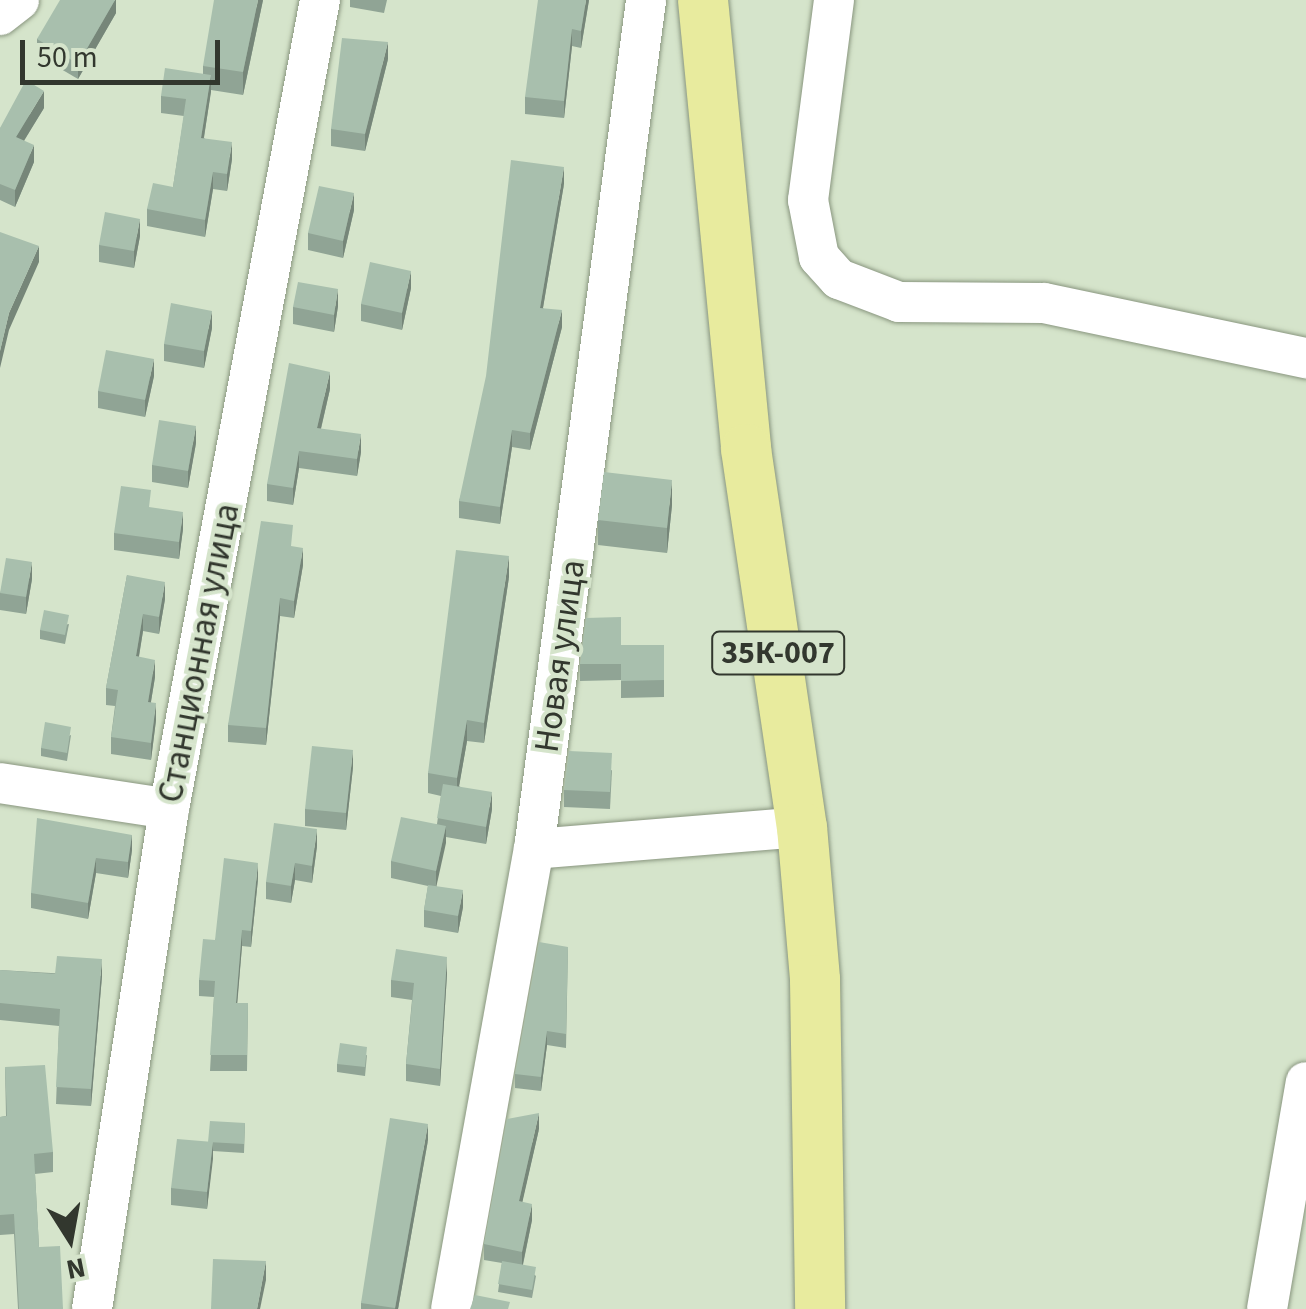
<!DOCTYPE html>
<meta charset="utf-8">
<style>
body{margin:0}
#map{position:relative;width:1306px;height:1309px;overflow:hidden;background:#d5e4cb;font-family:"Source Sans 3",sans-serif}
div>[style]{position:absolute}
.roads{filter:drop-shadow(0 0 2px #89967f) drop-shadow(0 0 2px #89967f)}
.minor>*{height:40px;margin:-20px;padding:0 20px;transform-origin:20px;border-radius:20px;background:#fff}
.major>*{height:50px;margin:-25px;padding:0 25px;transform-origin:25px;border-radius:25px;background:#e8eb9e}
.wall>*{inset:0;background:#90a495}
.shaded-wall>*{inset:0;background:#768679}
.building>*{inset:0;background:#a8bfad}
span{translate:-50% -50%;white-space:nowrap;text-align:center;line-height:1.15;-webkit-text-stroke:8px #d5e4cb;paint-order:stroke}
.shield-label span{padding:2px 8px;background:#d5e4cb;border:2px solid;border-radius:8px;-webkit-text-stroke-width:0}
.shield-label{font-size:32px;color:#32372e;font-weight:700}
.street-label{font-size:35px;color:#32372e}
.north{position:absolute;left:20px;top:1189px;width:100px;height:100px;-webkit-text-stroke:8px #d5e4cb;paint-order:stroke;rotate:169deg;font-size:28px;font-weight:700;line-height:40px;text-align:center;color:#32372e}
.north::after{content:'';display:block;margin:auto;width:35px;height:45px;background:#32372e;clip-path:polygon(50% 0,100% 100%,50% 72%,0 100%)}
.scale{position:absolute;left:20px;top:40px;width:200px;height:45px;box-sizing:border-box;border:5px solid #32372e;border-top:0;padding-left:12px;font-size:30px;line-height:35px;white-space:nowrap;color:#32372e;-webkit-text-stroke:8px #d5e4cb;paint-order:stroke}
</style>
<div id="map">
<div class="roads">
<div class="minor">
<div style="left:834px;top:0;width:202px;rotate:97.4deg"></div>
<div style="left:808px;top:200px;width:58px;rotate:79.1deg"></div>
<div style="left:819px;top:257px;width:30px;rotate:48deg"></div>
<div style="left:839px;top:279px;width:64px;rotate:21deg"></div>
<div style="left:899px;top:302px;width:145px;rotate:0.4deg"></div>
<div style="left:1044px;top:303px;width:268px;rotate:11.9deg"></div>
<div style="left:0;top:15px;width:24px;rotate:-38deg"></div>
<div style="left:0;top:783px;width:171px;rotate:8.7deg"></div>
<div style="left:534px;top:849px;width:269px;rotate:-4.7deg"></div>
<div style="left:92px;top:1309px;width:506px;rotate:-81.25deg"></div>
<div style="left:169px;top:809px;width:823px;rotate:-79.43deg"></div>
<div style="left:451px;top:1309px;width:467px;rotate:-79.8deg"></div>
<div style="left:534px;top:849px;width:856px;rotate:-82.48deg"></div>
<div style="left:1267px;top:1309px;width:230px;rotate:-80.3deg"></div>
</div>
<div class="major">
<div style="left:703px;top:0;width:451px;rotate:84.5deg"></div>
<div style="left:746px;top:449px;width:382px;rotate:81.6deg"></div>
<div style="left:802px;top:827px;width:154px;rotate:85.1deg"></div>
<div style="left:815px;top:980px;width:329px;rotate:89.1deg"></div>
</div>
</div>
<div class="wall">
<div style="clip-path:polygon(116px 0,116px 13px,78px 79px,37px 55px,37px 39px)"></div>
<div style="clip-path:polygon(263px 0,243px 95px,211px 90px,204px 138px,232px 159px,227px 191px,213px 189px,205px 237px,147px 226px,147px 209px,173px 187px,184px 116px,161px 113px,161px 96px,203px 74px,203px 66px)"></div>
<div style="clip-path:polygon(350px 0,387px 0,384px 13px,350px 7px)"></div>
<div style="clip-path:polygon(589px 0,581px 48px,572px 46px,564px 118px,525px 114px,525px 97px)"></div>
<div style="clip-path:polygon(388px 59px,365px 151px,331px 146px,331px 129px)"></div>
<div style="clip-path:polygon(44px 108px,24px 140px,34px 162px,15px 207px,0 200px,0 128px)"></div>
<div style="clip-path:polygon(564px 184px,543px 308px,562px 327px,530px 450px,512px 447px,500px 524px,459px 518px,459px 501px)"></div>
<div style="clip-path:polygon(354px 210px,343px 258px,308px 250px,308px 233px)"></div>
<div style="clip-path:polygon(140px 236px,134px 268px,99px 262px,99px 245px)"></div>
<div style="clip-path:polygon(411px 288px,402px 330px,361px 321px,361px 304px)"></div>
<div style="clip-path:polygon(338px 306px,334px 332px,293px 324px,293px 307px)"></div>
<div style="clip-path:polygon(212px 328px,204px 368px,164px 361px,164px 344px)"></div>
<div style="clip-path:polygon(154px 376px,145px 417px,98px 408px,98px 391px)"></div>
<div style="clip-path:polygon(330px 389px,321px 429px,361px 452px,357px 476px,299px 468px,293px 505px,267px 501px,267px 484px)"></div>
<div style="clip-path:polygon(196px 443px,188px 488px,152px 482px,152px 465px)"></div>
<div style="clip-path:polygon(672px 505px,667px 553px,598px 545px,598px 520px)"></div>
<div style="clip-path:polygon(151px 508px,183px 529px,179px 559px,114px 550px,114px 533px)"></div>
<div style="clip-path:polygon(293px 547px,303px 565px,294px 618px,280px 616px,266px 745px,228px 742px,228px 725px)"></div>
<div style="clip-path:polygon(127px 575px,165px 599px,159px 634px,143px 631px,139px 657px,155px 677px,151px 702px,156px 720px,151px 760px,111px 754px,111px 737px,115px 706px,106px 705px,106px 688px)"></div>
<div style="clip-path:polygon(509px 577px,484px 743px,467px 741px,459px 786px,492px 809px,486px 844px,446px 837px,436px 886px,463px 907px,458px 933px,424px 927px,424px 910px,428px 886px,391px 878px,391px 861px,437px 824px,441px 796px,428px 793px,428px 773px)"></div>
<div style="clip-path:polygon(32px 579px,26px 614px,0 610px,0 592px)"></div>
<div style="clip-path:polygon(69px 624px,65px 644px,40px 639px,40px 630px)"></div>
<div style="clip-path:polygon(621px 645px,664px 645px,664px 697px,621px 698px,621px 668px,621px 680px,580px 681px,580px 664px)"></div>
<div style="clip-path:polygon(71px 735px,67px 761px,41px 756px,41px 748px)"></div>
<div style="clip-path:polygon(353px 767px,346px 830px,305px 826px,305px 809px)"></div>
<div style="clip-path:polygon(612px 770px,610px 809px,564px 807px,564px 790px)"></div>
<div style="clip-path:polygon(132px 835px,132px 850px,128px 878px,96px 873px,88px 919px,31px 908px,31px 893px)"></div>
<div style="clip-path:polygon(317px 846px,312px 883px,295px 880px,291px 903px,266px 899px,266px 882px)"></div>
<div style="clip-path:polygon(258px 879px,251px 947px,242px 946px,237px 1003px,248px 1003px,247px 1071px,210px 1071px,214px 997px,199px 996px,199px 980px,215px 940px)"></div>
<div style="clip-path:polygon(568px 947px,566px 1048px,547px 1045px,541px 1091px,515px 1088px,515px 1074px)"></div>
<div style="clip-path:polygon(0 970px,102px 976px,91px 1106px,56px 1104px,59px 1026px,0 1020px)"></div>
<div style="clip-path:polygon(447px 974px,440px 1086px,406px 1081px,406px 1064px,412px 1000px,391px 997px,391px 980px)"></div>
<div style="clip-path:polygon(367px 1055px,365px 1076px,337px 1072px,337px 1064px)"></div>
<div style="clip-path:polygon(5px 1067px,53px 1152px,53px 1172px,35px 1174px,39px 1247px,63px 1309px,18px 1309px,14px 1234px,0 1235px,0 1117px,6px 1116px)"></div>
<div style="clip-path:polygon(245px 1123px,244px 1153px,213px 1151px,207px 1209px,171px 1205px,171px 1188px,208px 1142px)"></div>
<div style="clip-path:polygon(539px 1129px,522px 1202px,532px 1220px,523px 1265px,536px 1276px,532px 1298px,498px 1292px,502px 1263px,484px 1260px,484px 1244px)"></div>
<div style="clip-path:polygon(428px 1140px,398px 1309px,361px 1309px,361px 1303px)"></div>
</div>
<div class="shaded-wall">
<div style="clip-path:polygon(115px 0,116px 0,116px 13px,78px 79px,78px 64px)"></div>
<div style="clip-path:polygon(258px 0,263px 0,243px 95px,243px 72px)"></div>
<div style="clip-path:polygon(586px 0,589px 0,581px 48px,581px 31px)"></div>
<div style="clip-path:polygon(572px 29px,572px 46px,564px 118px,564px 101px)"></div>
<div style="clip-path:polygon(388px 42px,388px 59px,365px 151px,365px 134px)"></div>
<div style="clip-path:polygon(211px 75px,211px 92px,201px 155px,201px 138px)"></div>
<div style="clip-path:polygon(44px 91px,44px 108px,16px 154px,16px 137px)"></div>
<div style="clip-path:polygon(232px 142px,232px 159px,227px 191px,227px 174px)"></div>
<div style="clip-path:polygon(34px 145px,34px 162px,15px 207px,15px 190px)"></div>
<div style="clip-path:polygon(564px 167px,564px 184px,540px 325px,540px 308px)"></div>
<div style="clip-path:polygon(213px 172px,213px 189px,205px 237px,205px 220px)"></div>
<div style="clip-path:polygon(354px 193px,354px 210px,343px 258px,343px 241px)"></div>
<div style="clip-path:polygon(140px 219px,140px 236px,134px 268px,134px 251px)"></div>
<div style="clip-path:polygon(39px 246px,39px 262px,9px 330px,0 368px,0 351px,9px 313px)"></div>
<div style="clip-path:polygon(411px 271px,411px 288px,402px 330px,402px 313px)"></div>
<div style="clip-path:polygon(338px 289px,338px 306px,334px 332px,334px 315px)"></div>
<div style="clip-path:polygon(562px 310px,562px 327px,530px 450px,530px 433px)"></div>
<div style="clip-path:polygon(212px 311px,212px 328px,204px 368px,204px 351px)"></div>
<div style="clip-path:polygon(154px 359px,154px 376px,145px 417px,145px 400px)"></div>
<div style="clip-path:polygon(330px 372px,330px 389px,317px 445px,317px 428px)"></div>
<div style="clip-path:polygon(196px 426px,196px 443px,188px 488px,188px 471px)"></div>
<div style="clip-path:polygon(512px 430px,512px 447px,500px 524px,500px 507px)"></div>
<div style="clip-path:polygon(361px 434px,361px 452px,357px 476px,357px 459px)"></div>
<div style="clip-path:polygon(299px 451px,299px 468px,293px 505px,293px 488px)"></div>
<div style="clip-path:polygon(672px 480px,672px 505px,667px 553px,667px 528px)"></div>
<div style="clip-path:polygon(183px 512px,183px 529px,179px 559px,179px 542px)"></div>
<div style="clip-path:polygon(303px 548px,303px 565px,294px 618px,294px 601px)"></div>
<div style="clip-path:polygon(509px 556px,509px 577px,484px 743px,484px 723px)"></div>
<div style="clip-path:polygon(32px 562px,32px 579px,26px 614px,26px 597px)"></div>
<div style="clip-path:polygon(165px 582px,165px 599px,159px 634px,159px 617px)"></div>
<div style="clip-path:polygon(280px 598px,280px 616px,266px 745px,266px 728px)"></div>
<div style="clip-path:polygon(143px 614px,143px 631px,136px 673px,136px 656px)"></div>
<div style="clip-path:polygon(155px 660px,155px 677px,148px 719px,148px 702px)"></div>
<div style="clip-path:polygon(156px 703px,156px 720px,151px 760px,151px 743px)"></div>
<div style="clip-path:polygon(467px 720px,467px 741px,457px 798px,457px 778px)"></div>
<div style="clip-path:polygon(353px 750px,353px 767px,346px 830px,346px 813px)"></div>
<div style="clip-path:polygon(492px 792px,492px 809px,486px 844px,486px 827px)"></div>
<div style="clip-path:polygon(446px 826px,446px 843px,436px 888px,436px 871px)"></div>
<div style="clip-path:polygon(317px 829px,317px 846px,312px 883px,312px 866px)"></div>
<div style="clip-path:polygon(132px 835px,132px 850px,128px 878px,128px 862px)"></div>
<div style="clip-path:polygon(96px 858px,96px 873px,88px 919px,88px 903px)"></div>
<div style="clip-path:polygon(258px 863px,258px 879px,251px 947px,251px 931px)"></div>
<div style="clip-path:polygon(295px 863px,295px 880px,291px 903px,291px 886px)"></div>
<div style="clip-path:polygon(463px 890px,463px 907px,458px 933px,458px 916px)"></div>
<div style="clip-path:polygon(242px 930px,242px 946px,236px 1019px,236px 1003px)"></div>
<div style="clip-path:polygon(447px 957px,447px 974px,440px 1086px,440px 1069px)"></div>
<div style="clip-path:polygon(102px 959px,102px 976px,91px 1106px,91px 1089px)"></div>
<div style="clip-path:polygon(547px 1031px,547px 1045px,541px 1091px,541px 1077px)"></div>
<div style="clip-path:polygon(539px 1113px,539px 1129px,519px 1217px,519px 1201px)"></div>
<div style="clip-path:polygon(428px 1124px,428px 1140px,398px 1309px,395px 1309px)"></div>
<div style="clip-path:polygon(213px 1142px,213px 1159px,207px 1209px,207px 1192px)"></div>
<div style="clip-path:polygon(532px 1204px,532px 1220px,522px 1268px,522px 1252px)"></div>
<div style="clip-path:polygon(266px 1261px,266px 1280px,260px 1309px,257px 1309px)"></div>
</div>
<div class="building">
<div style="clip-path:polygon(60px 0,115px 0,78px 64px,37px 39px)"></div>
<div style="clip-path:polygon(214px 0,258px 0,243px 72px,203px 66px)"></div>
<div style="clip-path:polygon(538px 0,586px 0,581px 31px,572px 29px,564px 101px,525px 97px)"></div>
<div style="clip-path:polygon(342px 38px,388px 42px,365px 134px,331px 129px)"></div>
<div style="clip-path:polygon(165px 68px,211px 75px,201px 138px,232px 142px,227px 174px,213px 172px,205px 220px,147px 209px,153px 183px,173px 187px,186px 99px,161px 96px)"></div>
<div style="clip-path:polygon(26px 80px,44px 91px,16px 137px,34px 145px,15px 190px,0 184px,0 128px)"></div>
<div style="clip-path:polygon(511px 160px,564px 167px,540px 308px,562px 310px,530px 433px,512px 430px,500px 507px,459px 501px,486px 376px)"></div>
<div style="clip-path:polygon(319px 186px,354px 193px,343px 241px,308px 233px)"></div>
<div style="clip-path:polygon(105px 212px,140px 219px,134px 251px,99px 245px)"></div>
<div style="clip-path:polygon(0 232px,39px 246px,9px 313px,0 351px)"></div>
<div style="clip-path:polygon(370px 262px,411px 271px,402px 313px,361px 304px)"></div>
<div style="clip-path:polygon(298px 282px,338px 289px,334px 315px,293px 307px)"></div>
<div style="clip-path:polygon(171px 303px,212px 311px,204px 351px,164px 344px)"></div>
<div style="clip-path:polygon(106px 350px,154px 359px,145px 400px,98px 391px)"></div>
<div style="clip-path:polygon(289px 363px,330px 372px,317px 428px,361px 434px,357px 459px,299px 451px,293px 488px,267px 484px)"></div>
<div style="clip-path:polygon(159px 420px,196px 426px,188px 471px,152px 465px)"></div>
<div style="clip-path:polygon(604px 472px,672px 480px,667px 528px,598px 520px)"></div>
<div style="clip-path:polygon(121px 486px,151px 490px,149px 507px,183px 512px,179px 542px,114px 533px)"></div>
<div style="clip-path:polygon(261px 521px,293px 525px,291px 546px,303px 548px,294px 601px,280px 598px,266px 728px,228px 725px)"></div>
<div style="clip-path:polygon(456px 550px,509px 556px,484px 723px,467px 720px,457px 778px,428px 773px)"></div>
<div style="clip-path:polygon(6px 558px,32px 562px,26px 597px,0 593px)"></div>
<div style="clip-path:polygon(127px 575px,165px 582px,159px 617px,143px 614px,136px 656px,155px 660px,148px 702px,156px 703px,151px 743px,111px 737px,118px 690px,106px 688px)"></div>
<div style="clip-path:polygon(44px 610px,69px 615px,65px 635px,40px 630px)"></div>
<div style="clip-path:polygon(621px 617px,621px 645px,664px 645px,664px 680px,621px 681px,621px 651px,621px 664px,580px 664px,586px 618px)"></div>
<div style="clip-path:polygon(45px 722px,71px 727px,67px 753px,41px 748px)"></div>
<div style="clip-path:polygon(312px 746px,353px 750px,346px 813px,305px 809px)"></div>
<div style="clip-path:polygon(569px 751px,612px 753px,610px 792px,564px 790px)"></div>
<div style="clip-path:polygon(443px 784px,492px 792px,486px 827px,437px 818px)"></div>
<div style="clip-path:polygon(401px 817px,446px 826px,436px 871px,391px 861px)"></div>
<div style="clip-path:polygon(37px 818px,132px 835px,128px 862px,96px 858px,88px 903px,31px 893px)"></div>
<div style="clip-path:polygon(274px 823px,317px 829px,312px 866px,295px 863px,291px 886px,266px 882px)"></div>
<div style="clip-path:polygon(224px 858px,258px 863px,251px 931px,242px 930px,236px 1003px,248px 1003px,247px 1055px,210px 1055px,215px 981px,199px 980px,203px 939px,215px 940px)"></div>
<div style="clip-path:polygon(428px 885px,463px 890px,458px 916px,424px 910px)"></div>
<div style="clip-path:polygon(539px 942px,568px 947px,566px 1034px,547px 1031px,541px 1077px,515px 1074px)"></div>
<div style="clip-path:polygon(396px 949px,447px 957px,440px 1069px,406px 1064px,414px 983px,391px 980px)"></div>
<div style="clip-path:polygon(57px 956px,102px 959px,91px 1089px,56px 1087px,60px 1009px,0 1003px,0 970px,55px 974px)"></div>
<div style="clip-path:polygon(340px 1043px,367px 1047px,365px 1067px,337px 1064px)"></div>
<div style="clip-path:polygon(45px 1065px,53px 1152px,34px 1154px,39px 1247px,60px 1246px,63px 1309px,19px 1309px,14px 1214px,0 1215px,0 1117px,7px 1116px,5px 1067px)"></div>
<div style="clip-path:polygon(539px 1113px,519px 1201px,532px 1204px,522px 1252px,484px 1244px,507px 1119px)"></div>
<div style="clip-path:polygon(390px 1118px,428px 1124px,395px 1308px,361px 1303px)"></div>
<div style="clip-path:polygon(210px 1121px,245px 1123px,244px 1144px,208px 1142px)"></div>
<div style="clip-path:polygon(177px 1139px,213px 1142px,207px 1192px,171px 1188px)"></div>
<div style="clip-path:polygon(213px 1259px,266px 1261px,257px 1309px,211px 1309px)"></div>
<div style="clip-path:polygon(502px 1261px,536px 1267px,532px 1290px,498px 1284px)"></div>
<div style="clip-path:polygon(475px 1295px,510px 1302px,508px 1309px,470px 1309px)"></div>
</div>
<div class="shield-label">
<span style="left:778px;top:653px">35К-007</span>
</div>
<div class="street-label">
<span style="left:199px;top:653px;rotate:-79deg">Станционная улица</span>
<span style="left:560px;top:656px;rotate:-82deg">Новая улица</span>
</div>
<div class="north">N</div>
<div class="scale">50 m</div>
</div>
